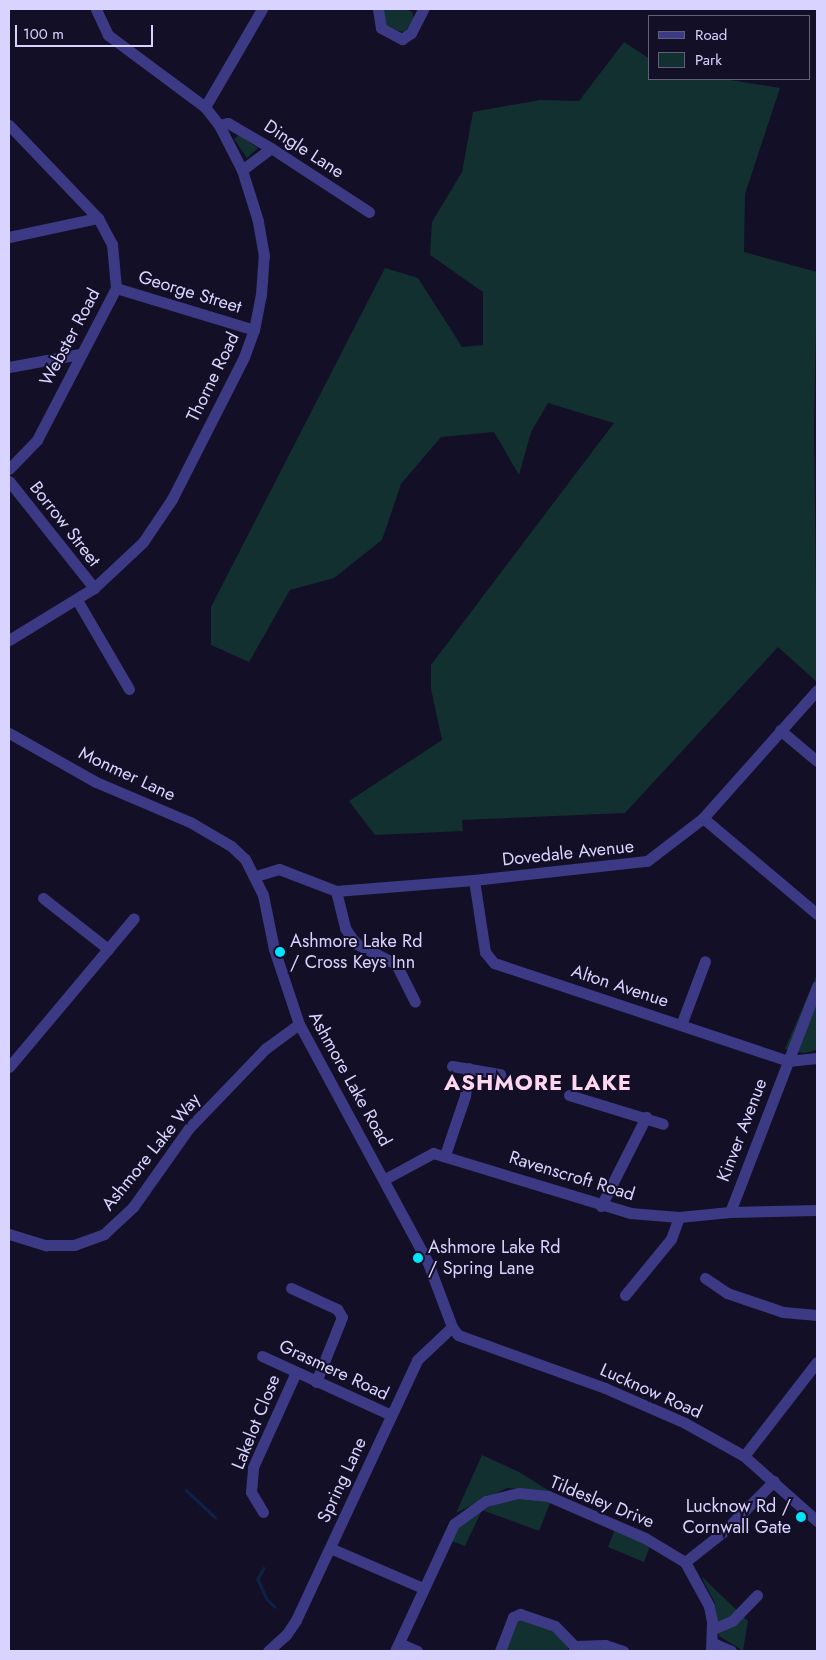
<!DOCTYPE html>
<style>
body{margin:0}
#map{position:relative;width:826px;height:1660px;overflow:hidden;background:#130f26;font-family:Jost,sans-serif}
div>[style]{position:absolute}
.green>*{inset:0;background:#12302f}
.stream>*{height:2.5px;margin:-1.25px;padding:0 1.25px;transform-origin:1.25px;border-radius:1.25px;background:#0c2248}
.minor>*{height:11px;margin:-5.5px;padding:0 5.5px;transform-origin:5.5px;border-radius:5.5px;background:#3d3a85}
.dots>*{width:14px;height:14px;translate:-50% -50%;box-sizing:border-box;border:2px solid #130f26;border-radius:50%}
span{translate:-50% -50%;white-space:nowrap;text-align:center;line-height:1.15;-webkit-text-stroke:4px #130f26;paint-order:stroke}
.street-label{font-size:18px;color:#d9d4ff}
.poi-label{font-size:18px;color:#d9d4ff}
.left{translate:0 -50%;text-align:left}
.right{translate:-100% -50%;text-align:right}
.district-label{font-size:22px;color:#ffd6f0;font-weight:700;letter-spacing:1px}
.frame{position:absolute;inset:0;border:10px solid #d9d4ff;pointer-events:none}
.legend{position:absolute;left:648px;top:15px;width:162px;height:65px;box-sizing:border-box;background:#130f26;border:1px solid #625e7d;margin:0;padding:6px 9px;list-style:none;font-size:15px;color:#d9d4ff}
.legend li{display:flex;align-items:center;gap:10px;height:25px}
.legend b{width:25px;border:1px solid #625e7d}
.scale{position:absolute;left:15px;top:25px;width:138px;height:22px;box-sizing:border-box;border:2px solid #d9d4ff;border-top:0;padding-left:6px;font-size:15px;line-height:18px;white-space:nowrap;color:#d9d4ff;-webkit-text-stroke:4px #130f26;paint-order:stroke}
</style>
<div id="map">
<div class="green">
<div style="clip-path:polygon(384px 9px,405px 9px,412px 12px,414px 19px,405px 32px,398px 31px,384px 24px,382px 14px)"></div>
<div style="clip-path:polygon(624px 42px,650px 59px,650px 79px,724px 79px,780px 88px,745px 194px,744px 252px,817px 272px,814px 427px,817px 682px,778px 647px,625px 813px,462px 820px,463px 831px,375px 835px,349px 801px,442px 740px,431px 689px,431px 665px,614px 423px,548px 403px,531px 432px,519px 475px,494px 432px,441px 437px,401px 484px,382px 540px,334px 578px,290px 590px,249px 662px,211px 645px,211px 607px,385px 268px,418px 278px,462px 347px,483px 345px,483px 292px,430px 255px,432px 222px,462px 172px,473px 112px,540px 100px,579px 101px)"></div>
<div style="clip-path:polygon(239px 135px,258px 148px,247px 158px,234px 139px)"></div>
<div style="clip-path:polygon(817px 974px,817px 1050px,804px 1053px,785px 1049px)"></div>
<div style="clip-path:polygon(482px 1455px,519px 1472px,551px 1492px,507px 1488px,456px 1513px)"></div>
<div style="clip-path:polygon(529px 1496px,550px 1503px,539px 1531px,482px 1510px,465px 1546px,451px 1541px,463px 1520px,482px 1510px,507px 1499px)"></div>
<div style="clip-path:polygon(615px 1529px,650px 1546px,644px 1562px,608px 1547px)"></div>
<div style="clip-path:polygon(701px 1576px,748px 1621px,743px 1651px,719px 1636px,715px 1603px)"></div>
<div style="clip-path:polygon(520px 1619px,556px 1632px,565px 1640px,569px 1651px,504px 1651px,515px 1623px)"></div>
</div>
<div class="stream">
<div style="left:186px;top:1490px;width:40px;rotate:43deg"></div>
<div style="left:264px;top:1568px;width:13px;rotate:119deg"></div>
<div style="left:258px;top:1579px;width:22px;rotate:66deg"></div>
<div style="left:267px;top:1599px;width:11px;rotate:45deg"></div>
</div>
<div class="minor">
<div style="left:378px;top:9px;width:19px;rotate:81deg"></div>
<div style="left:381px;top:28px;width:24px;rotate:28deg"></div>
<div style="left:402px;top:39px;width:11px;rotate:-34deg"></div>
<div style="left:411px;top:33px;width:27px;rotate:-63deg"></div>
<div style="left:205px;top:107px;width:113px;rotate:-59.8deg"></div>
<div style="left:9px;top:125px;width:129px;rotate:46.3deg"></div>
<div style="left:98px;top:218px;width:30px;rotate:62deg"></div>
<div style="left:112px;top:244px;width:44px;rotate:84.8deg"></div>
<div style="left:116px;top:288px;width:171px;rotate:117.5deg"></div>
<div style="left:37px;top:440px;width:40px;rotate:134deg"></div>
<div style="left:219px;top:125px;width:9px;rotate:-13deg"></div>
<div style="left:228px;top:123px;width:50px;rotate:30.2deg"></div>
<div style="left:271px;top:148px;width:117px;rotate:33.1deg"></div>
<div style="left:242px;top:170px;width:36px;rotate:-37deg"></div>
<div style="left:9px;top:237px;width:91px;rotate:-12.1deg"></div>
<div style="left:116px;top:288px;width:144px;rotate:16.9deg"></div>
<div style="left:9px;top:367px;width:72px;rotate:-10.4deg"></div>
<div style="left:9px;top:481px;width:137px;rotate:51.5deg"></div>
<div style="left:77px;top:600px;width:103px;rotate:59.7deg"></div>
<div style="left:9px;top:640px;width:100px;rotate:-31.5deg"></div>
<div style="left:94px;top:588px;width:67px;rotate:-43.2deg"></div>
<div style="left:143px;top:542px;width:52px;rotate:-56deg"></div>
<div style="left:172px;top:499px;width:159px;rotate:-63.1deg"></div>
<div style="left:244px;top:357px;width:29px;rotate:-70deg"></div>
<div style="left:254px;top:330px;width:36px;rotate:-79deg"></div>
<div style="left:261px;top:295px;width:39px;rotate:-86deg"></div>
<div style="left:264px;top:256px;width:36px;rotate:-100deg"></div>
<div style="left:258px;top:221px;width:53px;rotate:-107.4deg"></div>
<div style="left:242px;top:170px;width:51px;rotate:-117.1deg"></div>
<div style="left:219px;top:125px;width:23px;rotate:-128deg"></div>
<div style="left:205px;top:107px;width:121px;rotate:-143.4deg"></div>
<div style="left:108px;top:35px;width:29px;rotate:-115deg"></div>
<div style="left:780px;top:730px;width:48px;rotate:40deg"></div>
<div style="left:9px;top:733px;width:100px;rotate:29.4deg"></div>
<div style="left:96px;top:782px;width:102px;rotate:23.1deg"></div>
<div style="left:190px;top:822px;width:48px;rotate:30.3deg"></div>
<div style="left:231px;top:846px;width:19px;rotate:43deg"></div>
<div style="left:245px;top:859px;width:40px;rotate:63.4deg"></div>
<div style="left:263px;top:895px;width:55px;rotate:78.5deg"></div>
<div style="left:274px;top:949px;width:79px;rotate:71.6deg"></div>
<div style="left:299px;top:1024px;width:272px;rotate:61.6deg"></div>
<div style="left:428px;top:1263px;width:68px;rotate:69.4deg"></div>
<div style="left:452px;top:1327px;width:10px;rotate:53deg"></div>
<div style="left:458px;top:1335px;width:156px;rotate:19.8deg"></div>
<div style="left:605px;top:1388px;width:87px;rotate:23.6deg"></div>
<div style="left:685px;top:1423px;width:68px;rotate:29.2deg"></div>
<div style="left:744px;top:1456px;width:98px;rotate:41.7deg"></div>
<div style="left:703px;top:818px;width:149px;rotate:40.1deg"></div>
<div style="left:256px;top:876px;width:24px;rotate:-17deg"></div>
<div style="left:279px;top:869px;width:61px;rotate:21.1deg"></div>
<div style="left:336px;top:891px;width:138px;rotate:-4.6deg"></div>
<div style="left:474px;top:880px;width:174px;rotate:-6.3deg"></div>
<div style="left:647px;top:861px;width:71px;rotate:-37.5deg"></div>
<div style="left:703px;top:818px;width:171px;rotate:-48.3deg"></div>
<div style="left:474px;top:880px;width:73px;rotate:81.3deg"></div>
<div style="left:485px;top:952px;width:14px;rotate:51deg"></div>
<div style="left:494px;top:963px;width:310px;rotate:18.4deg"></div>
<div style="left:788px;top:1061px;width:29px;rotate:-6deg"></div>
<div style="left:336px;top:891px;width:38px;rotate:76deg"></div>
<div style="left:345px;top:928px;width:11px;rotate:56deg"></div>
<div style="left:351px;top:937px;width:9px;rotate:49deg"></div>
<div style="left:357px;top:944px;width:44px;rotate:27.1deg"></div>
<div style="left:396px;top:964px;width:42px;rotate:63.4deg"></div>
<div style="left:43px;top:898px;width:83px;rotate:38.1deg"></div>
<div style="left:681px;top:1025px;width:68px;rotate:-69.4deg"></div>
<div style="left:452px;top:1066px;width:49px;rotate:9.5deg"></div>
<div style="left:9px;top:1067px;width:194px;rotate:-50deg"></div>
<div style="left:569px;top:1095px;width:98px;rotate:17.1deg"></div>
<div style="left:445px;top:1155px;width:62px;rotate:-71.3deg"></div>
<div style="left:465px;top:1096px;width:28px;rotate:-82deg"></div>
<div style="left:385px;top:1179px;width:55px;rotate:-28.4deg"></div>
<div style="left:433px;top:1153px;width:206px;rotate:16.9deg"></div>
<div style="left:630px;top:1213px;width:49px;rotate:4.7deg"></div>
<div style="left:679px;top:1217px;width:51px;rotate:-5.6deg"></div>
<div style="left:730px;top:1212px;width:87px;rotate:-1.3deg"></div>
<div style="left:601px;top:1206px;width:100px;rotate:-63.2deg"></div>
<div style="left:730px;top:1212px;width:242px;rotate:-68.9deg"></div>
<div style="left:9px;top:1234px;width:39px;rotate:17deg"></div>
<div style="left:46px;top:1245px;width:28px"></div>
<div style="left:74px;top:1245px;width:32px;rotate:-20deg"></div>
<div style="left:104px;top:1234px;width:40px;rotate:-43deg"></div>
<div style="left:133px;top:1207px;width:97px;rotate:-54.7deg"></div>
<div style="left:189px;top:1128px;width:110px;rotate:-46.1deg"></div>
<div style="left:265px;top:1049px;width:42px;rotate:-36.3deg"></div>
<div style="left:705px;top:1278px;width:27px;rotate:34deg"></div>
<div style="left:727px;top:1293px;width:59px;rotate:18.7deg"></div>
<div style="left:783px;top:1312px;width:34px;rotate:5deg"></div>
<div style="left:291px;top:1288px;width:51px;rotate:24.5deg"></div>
<div style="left:337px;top:1309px;width:9px;rotate:58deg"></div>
<div style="left:342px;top:1317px;width:70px;rotate:111.8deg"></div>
<div style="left:625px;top:1295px;width:72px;rotate:-50.6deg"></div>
<div style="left:671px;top:1239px;width:23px;rotate:-70deg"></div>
<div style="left:262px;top:1356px;width:142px;rotate:24.6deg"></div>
<div style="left:744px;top:1456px;width:119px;rotate:-52.2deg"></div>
<div style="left:263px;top:1512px;width:23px;rotate:-121deg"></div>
<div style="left:251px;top:1492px;width:25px;rotate:-85deg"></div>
<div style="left:253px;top:1467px;width:104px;rotate:-65.6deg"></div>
<div style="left:330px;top:1548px;width:101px;rotate:23.3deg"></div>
<div style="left:685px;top:1562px;width:48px;rotate:-38.3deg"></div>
<div style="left:723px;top:1532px;width:72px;rotate:-45deg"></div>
<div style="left:713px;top:1629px;width:21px;rotate:-23deg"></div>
<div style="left:732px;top:1621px;width:36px;rotate:-46deg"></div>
<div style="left:399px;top:1643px;width:20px;rotate:24deg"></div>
<div style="left:713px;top:1643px;width:20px;rotate:24deg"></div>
<div style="left:268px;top:1651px;width:24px;rotate:-42deg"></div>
<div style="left:286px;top:1635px;width:18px;rotate:-56deg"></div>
<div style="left:296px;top:1620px;width:287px;rotate:-65deg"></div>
<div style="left:417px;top:1360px;width:48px;rotate:-43.3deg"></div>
<div style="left:395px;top:1651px;width:140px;rotate:-65.1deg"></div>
<div style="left:454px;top:1524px;width:39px;rotate:-36deg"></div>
<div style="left:486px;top:1501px;width:34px;rotate:-14deg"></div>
<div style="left:519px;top:1493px;width:29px;rotate:6deg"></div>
<div style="left:548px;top:1496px;width:106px;rotate:23.4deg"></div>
<div style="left:645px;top:1538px;width:47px;rotate:31deg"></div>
<div style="left:685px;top:1562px;width:50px;rotate:61.4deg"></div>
<div style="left:709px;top:1606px;width:16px;rotate:79deg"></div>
<div style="left:712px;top:1622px;width:29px;rotate:92deg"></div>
<div style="left:500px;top:1651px;width:36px;rotate:-69deg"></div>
<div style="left:513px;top:1617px;width:8px;rotate:-23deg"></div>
<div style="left:520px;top:1614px;width:37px;rotate:19deg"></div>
<div style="left:555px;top:1626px;width:28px;rotate:46deg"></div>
<div style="left:574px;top:1651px;width:5px;rotate:-90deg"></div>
<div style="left:574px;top:1646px;width:31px;rotate:-2deg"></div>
<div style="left:605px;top:1645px;width:19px;rotate:18deg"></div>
</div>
<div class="dots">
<div style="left:280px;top:952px;background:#00e5ff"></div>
<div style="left:418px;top:1258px;background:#00e5ff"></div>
<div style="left:801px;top:1517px;background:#00e5ff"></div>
</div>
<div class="street-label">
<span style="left:304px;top:149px;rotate:33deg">Dingle Lane</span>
<span style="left:190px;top:292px;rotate:17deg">George Street</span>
<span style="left:70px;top:337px;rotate:-62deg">Webster Road</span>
<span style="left:213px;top:377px;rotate:-64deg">Thorne Road</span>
<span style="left:65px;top:524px;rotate:52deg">Borrow Street</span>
<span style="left:127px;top:774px;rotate:25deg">Monmer Lane</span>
<span style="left:568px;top:853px;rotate:-6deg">Dovedale Avenue</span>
<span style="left:620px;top:986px;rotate:18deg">Alton Avenue</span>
<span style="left:350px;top:1079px;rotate:61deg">Ashmore Lake Road</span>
<span style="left:742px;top:1130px;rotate:-69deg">Kinver Avenue</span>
<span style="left:151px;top:1152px;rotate:-51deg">Ashmore Lake Way</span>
<span style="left:572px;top:1176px;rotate:17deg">Ravenscroft Road</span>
<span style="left:334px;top:1370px;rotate:25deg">Grasmere Road</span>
<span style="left:651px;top:1391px;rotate:24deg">Lucknow Road</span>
<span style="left:256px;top:1422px;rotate:-68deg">Lakelot Close</span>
<span style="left:342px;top:1480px;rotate:-65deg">Spring Lane</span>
<span style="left:602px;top:1502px;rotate:22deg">Tildesley Drive</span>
</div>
<div class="poi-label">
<span class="left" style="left:290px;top:952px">Ashmore Lake Rd<br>/ Cross Keys Inn</span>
<span class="left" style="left:428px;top:1258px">Ashmore Lake Rd<br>/ Spring Lane</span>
<span class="right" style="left:791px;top:1517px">Lucknow Rd /<br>Cornwall Gate</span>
</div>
<div class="district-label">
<span style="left:538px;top:1083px">ASHMORE LAKE</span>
</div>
<div class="frame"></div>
<ul class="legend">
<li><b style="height:6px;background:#3d3a85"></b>Road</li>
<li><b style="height:14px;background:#12302f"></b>Park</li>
</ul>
<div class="scale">100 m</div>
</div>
